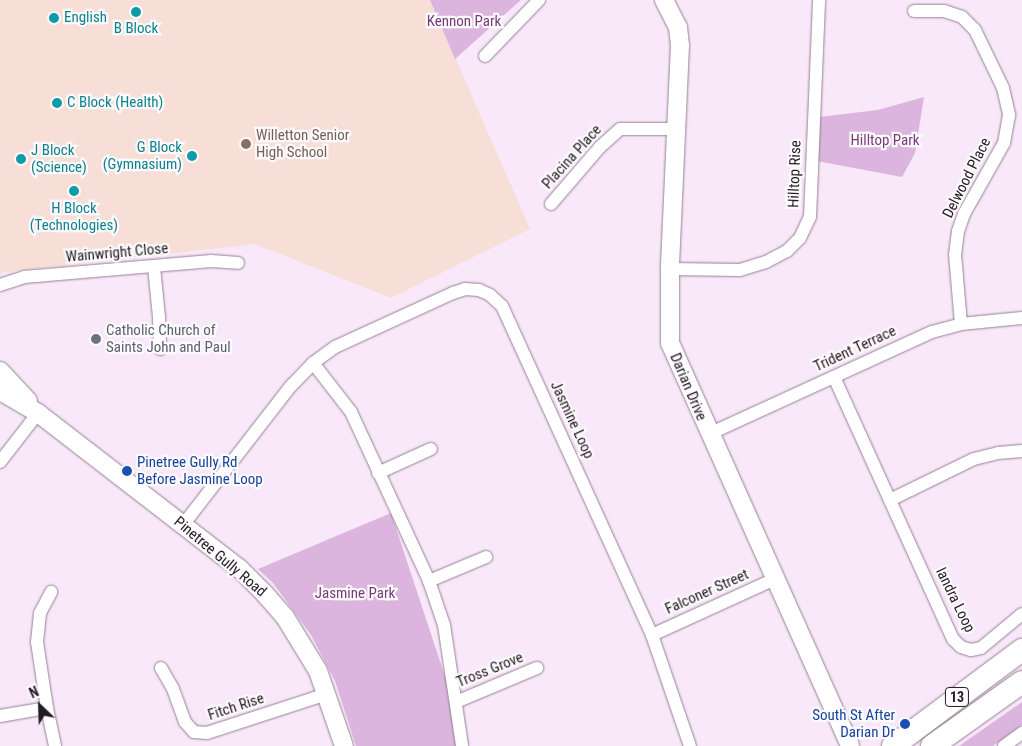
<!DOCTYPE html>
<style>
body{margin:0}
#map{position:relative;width:1022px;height:746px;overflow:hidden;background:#f9e7fa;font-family:"Roboto Condensed",sans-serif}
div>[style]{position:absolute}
.education>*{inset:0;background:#f7ded6}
.green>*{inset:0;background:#dbb5dd}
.roads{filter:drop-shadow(0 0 1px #938393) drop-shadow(0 0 1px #938393)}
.street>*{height:12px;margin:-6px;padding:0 6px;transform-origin:6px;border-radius:6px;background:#fff}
.secondary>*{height:18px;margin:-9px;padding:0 9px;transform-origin:9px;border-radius:9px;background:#fff}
.highway>*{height:22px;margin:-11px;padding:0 11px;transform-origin:11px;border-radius:11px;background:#fff}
.dots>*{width:14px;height:14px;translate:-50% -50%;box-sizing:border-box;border:2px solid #fdfafd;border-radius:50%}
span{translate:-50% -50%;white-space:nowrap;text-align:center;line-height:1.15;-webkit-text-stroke:4.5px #fdfafd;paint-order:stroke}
.shield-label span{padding:1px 4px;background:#fdfafd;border:1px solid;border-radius:4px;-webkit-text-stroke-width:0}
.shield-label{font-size:14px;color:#221c22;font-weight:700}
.culture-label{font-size:15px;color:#0d838f}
.left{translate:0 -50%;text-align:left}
.right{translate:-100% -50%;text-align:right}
.park-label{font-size:15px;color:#743c79}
.education-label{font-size:15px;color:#785e54}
.street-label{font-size:15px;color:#221c22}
.worship-label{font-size:15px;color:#5b616d}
.transit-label{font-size:15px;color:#164399}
.north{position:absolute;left:15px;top:681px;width:50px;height:50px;-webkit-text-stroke:4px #fdfafd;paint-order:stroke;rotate:336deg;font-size:14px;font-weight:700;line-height:20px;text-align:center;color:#221c22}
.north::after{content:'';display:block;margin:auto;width:18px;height:22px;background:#221c22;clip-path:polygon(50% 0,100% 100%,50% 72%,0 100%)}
</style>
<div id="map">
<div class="education">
<div style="clip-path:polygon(0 0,430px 0,530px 229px,391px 298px,255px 244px,4px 272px,0 274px)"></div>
</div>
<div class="green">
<div style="clip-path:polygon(430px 0,521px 0,455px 59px)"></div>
<div style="clip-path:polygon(924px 97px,915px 153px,902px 177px,817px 161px,819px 117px,878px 110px)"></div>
<div style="clip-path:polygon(391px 513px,468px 746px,356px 746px,335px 681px,311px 635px,273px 583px,258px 569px)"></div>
<div style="clip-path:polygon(1022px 702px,1022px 725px,993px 746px,959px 746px)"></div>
</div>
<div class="roads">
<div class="street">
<div style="left:914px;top:11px;width:30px"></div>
<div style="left:944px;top:11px;width:19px;rotate:18deg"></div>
<div style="left:962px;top:17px;width:18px;rotate:45deg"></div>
<div style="left:975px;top:30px;width:64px;rotate:64.2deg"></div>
<div style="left:1003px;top:88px;width:28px;rotate:77deg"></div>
<div style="left:1009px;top:115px;width:28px;rotate:100deg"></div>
<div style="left:1004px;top:143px;width:81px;rotate:119.4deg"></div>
<div style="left:964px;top:214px;width:18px;rotate:109deg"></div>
<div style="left:958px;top:231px;width:23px;rotate:97deg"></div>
<div style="left:955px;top:254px;width:70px;rotate:85.1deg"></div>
<div style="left:485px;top:56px;width:78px;rotate:-46deg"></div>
<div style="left:551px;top:204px;width:75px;rotate:-49.3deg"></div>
<div style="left:600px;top:147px;width:27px;rotate:-42deg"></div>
<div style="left:620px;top:129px;width:56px"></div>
<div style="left:154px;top:267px;width:50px;rotate:84.3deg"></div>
<div style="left:159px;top:317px;width:32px;rotate:88deg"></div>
<div style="left:670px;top:269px;width:70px;rotate:0.8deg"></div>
<div style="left:740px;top:270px;width:27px;rotate:-17deg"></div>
<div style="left:766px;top:262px;width:24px;rotate:-28deg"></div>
<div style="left:787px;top:251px;width:18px;rotate:-45deg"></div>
<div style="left:800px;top:238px;width:23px;rotate:-65deg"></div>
<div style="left:810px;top:217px;width:217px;rotate:-87.6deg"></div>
<div style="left:0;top:285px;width:25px;rotate:-18deg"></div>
<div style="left:24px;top:277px;width:188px;rotate:-4.9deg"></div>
<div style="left:211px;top:261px;width:27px;rotate:4deg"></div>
<div style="left:313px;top:363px;width:62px;rotate:52.2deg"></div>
<div style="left:351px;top:412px;width:186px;rotate:65.2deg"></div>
<div style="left:429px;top:581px;width:46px;rotate:71.2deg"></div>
<div style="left:444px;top:625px;width:122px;rotate:81.5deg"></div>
<div style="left:834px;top:377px;width:288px;rotate:65.6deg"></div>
<div style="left:953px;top:639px;width:11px;rotate:45deg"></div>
<div style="left:961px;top:647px;width:10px;rotate:17deg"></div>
<div style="left:971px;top:650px;width:10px;rotate:-11deg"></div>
<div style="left:981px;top:648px;width:53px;rotate:-39.7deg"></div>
<div style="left:709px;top:434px;width:245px;rotate:-24.6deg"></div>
<div style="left:932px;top:332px;width:30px;rotate:-15deg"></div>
<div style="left:961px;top:324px;width:61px;rotate:-5.6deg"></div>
<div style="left:0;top:462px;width:62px;rotate:-52.2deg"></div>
<div style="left:378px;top:473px;width:58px;rotate:-24.4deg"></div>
<div style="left:890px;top:500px;width:93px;rotate:-26deg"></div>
<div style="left:974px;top:459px;width:25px;rotate:-14deg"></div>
<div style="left:998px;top:453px;width:24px;rotate:-5deg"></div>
<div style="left:183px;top:525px;width:176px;rotate:-52.2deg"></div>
<div style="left:291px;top:386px;width:32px;rotate:-46deg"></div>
<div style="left:313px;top:363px;width:27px;rotate:-36deg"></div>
<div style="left:335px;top:347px;width:130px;rotate:-24.6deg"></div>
<div style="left:453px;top:293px;width:13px;rotate:-18deg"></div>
<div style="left:465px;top:289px;width:14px;rotate:4deg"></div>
<div style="left:479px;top:290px;width:12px;rotate:24deg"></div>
<div style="left:490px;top:295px;width:16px;rotate:43deg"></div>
<div style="left:502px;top:306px;width:362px;rotate:65.5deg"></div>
<div style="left:652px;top:635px;width:117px;rotate:71.1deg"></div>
<div style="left:429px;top:581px;width:62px;rotate:-22.8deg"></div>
<div style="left:652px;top:635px;width:135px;rotate:-24.5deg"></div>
<div style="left:161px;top:668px;width:24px;rotate:60deg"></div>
<div style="left:173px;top:689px;width:35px;rotate:70deg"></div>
<div style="left:185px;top:722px;width:13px;rotate:48deg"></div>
<div style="left:194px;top:732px;width:13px;rotate:4deg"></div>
<div style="left:207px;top:733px;width:126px;rotate:-18deg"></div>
<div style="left:456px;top:702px;width:88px;rotate:-22.8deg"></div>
<div style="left:47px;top:708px;width:39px;rotate:78deg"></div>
<div style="left:0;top:716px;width:48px;rotate:-9.7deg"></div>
<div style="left:47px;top:708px;width:67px;rotate:-98.6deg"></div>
<div style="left:37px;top:642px;width:29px;rotate:-84deg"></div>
<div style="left:40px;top:613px;width:24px;rotate:-62deg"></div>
<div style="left:1004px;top:746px;width:22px;rotate:-36deg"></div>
</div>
<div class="secondary">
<div style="left:664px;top:0;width:30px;rotate:63deg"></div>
<div style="left:678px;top:27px;width:18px;rotate:84deg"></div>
<div style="left:680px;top:45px;width:224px;rotate:92.6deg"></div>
<div style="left:670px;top:269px;width:74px;rotate:90deg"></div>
<div style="left:670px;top:343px;width:441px;rotate:65.9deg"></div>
<div style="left:0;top:371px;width:41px;rotate:47deg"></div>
<div style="left:0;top:391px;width:44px;rotate:30.1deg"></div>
<div style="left:38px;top:413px;width:255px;rotate:37.7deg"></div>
<div style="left:240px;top:569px;width:34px;rotate:45deg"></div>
<div style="left:264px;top:593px;width:32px;rotate:49deg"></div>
<div style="left:285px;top:617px;width:63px;rotate:58.6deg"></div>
<div style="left:318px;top:671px;width:79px;rotate:70.9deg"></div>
</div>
<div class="highway">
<div style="left:893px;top:746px;width:161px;rotate:-36.7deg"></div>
<div style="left:932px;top:746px;width:110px;rotate:-35.4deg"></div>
</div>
</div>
<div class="dots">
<div style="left:136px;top:12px;background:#0f9aa8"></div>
<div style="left:54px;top:18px;background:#0f9aa8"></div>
<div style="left:57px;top:103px;background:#0f9aa8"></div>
<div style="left:246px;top:144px;background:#8d6e63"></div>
<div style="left:192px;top:156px;background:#0f9aa8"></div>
<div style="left:21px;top:159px;background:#0f9aa8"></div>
<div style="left:74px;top:191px;background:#0f9aa8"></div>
<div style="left:96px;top:339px;background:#6b7280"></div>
<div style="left:127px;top:471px;background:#1a4fb4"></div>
<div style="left:905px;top:724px;background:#1a4fb4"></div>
</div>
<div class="shield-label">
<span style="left:957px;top:697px">13</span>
</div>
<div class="culture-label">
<span class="left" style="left:64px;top:18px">English</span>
<span style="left:136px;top:29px">B Block</span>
<span class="left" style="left:67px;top:103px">C Block (Health)</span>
<span class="right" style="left:182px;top:156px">G Block<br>(Gymnasium)</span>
<span class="left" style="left:31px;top:159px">J Block<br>(Science)</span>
<span style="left:74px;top:217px">H Block<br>(Technologies)</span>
</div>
<div class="park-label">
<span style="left:464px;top:22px">Kennon Park</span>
<span style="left:885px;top:141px">Hilltop Park</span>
<span style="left:355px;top:594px">Jasmine Park</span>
</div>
<div class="education-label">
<span class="left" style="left:256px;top:144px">Willetton Senior<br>High School</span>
</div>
<div class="street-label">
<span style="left:572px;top:157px;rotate:-48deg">Placina Place</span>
<span style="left:795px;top:174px;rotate:-88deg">Hilltop Rise</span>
<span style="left:967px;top:178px;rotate:-63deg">Delwood Place</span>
<span style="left:117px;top:253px;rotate:-5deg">Wainwright Close</span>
<span style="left:855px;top:349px;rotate:-25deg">Trident Terrace</span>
<span style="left:688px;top:387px;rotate:67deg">Darian Drive</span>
<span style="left:572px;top:420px;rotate:65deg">Jasmine Loop</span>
<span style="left:220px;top:557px;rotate:40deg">Pinetree Gully Road</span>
<span style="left:707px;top:592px;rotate:-24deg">Falconer Street</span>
<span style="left:955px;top:600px;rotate:64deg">Iandra Loop</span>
<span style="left:490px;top:670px;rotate:-22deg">Tross Grove</span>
<span style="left:236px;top:707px;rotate:-18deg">Fitch Rise</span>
</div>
<div class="worship-label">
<span class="left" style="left:106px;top:339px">Catholic Church of<br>Saints John and Paul</span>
</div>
<div class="transit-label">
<span class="left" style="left:137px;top:471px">Pinetree Gully Rd<br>Before Jasmine Loop</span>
<span class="right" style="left:895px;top:724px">South St After<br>Darian Dr</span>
</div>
<div class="north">N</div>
</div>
